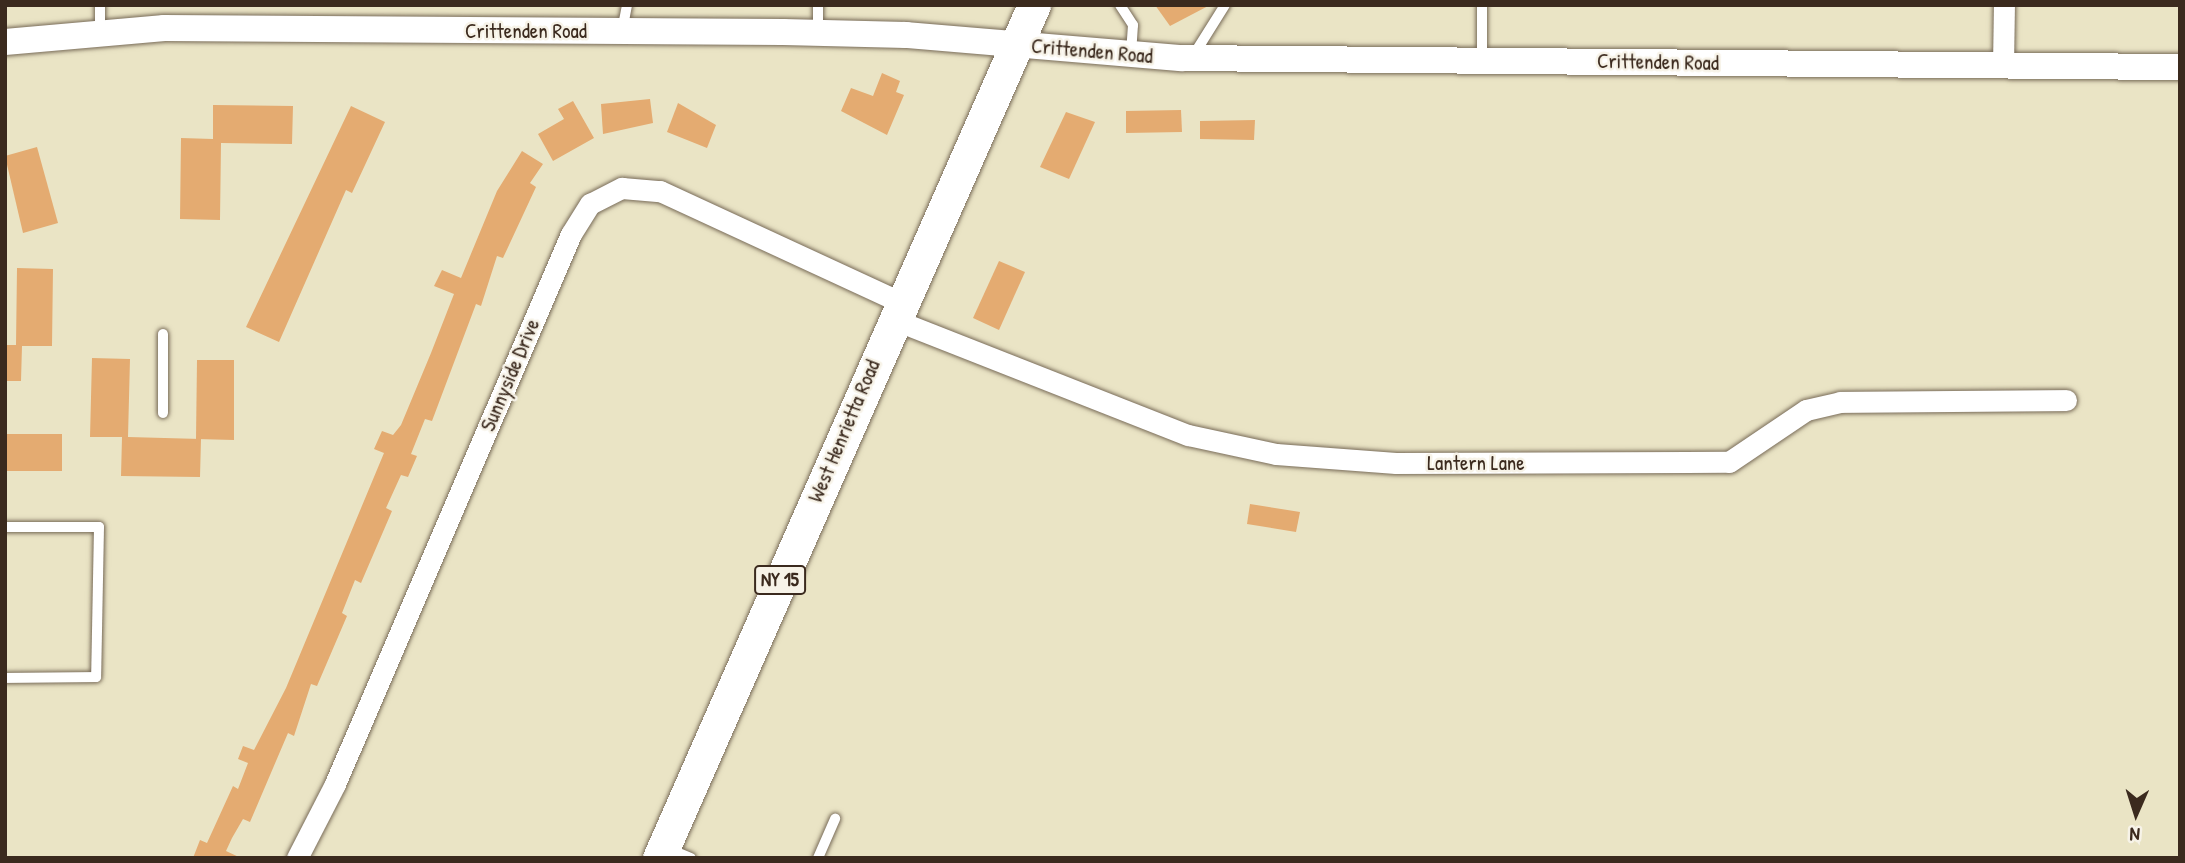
<!DOCTYPE html>
<style>
body{margin:0}
#map{position:relative;width:2185px;height:863px;overflow:hidden;background:#eae4c5;font-family:"Patrick Hand",sans-serif}
div>[style]{position:absolute}
.building>*{inset:0;background:#e4ab71}
.roads{filter:drop-shadow(0 0 2px #786b58) drop-shadow(0 0 2px #786b58)}
.service>*{height:10px;margin:-5px;padding:0 5px;transform-origin:5px;border-radius:5px;background:#fff}
.minor>*{height:21px;margin:-10.5px;padding:0 10.5px;transform-origin:10.5px;border-radius:10.5px;background:#fff}
.tertiary>*{height:26px;margin:-13px;padding:0 13px;transform-origin:13px;border-radius:13px;background:#fff}
.primary>*{height:33px;margin:-16.5px;padding:0 16.5px;transform-origin:16.5px;border-radius:16.5px;background:#fff}
span{translate:-50% -50%;white-space:nowrap;text-align:center;line-height:1.15;-webkit-text-stroke:5px #f7f3e8;paint-order:stroke}
.shield-label span{padding:2px 5px;background:#f7f3e8;border:2px solid;border-radius:5px;-webkit-text-stroke-width:0}
.shield-label{font-size:19px;color:#3b2a1e;font-weight:700}
.street-label{font-size:21px;color:#3b2a1e}
.frame{position:absolute;inset:0;border:7px solid #3b2a1e;pointer-events:none}
.north{position:absolute;left:2101px;top:779px;width:70px;height:70px;-webkit-text-stroke:5px #f7f3e8;paint-order:stroke;rotate:183deg;font-size:19px;font-weight:700;line-height:28px;text-align:center;color:#3b2a1e}
.north::after{content:'';display:block;margin:auto;width:24px;height:32px;background:#3b2a1e;clip-path:polygon(50% 0,100% 100%,50% 72%,0 100%)}
</style>
<div id="map">
<div class="building">
<div style="clip-path:polygon(1155px 5px,1210px 5px,1170px 26px)"></div>
<div style="clip-path:polygon(882px 73px,900px 81px,896px 92px,904px 95px,887px 135px,841px 111px,851px 88px,873px 96px)"></div>
<div style="clip-path:polygon(650px 99px,653px 123px,603px 134px,601px 104px)"></div>
<div style="clip-path:polygon(573px 101px,594px 138px,553px 161px,538px 134px,564px 119px,558px 109px)"></div>
<div style="clip-path:polygon(678px 103px,716px 125px,707px 148px,667px 132px)"></div>
<div style="clip-path:polygon(213px 105px,293px 106px,292px 144px,221px 143px,220px 220px,180px 219px,181px 138px,213px 139px)"></div>
<div style="clip-path:polygon(351px 106px,385px 122px,352px 193px,346px 190px,279px 342px,246px 327px)"></div>
<div style="clip-path:polygon(1181px 110px,1182px 132px,1126px 133px,1126px 111px)"></div>
<div style="clip-path:polygon(1066px 112px,1095px 122px,1069px 179px,1040px 167px)"></div>
<div style="clip-path:polygon(1255px 120px,1254px 140px,1200px 139px,1200px 121px)"></div>
<div style="clip-path:polygon(37px 147px,58px 223px,23px 233px,5px 156px)"></div>
<div style="clip-path:polygon(522px 151px,543px 164px,530px 183px,536px 187px,503px 258px,497px 256px,481px 306px,476px 304px,432px 421px,425px 419px,411px 454px,417px 456px,408px 477px,401px 475px,386px 508px,392px 511px,361px 583px,355px 580px,342px 613px,347px 616px,317px 686px,311px 684px,294px 736px,288px 733px,250px 822px,243px 819px,232px 838px,226px 851px,241px 858px,193px 858px,200px 840px,207px 843px,233px 786px,238px 789px,248px 763px,238px 759px,243px 746px,254px 750px,286px 688px,384px 453px,374px 449px,382px 431px,393px 435px,401px 425px,431px 353px,454px 294px,434px 286px,442px 270px,461px 278px,497px 191px)"></div>
<div style="clip-path:polygon(999px 261px,1025px 272px,999px 330px,973px 318px)"></div>
<div style="clip-path:polygon(17px 268px,53px 269px,52px 346px,22px 346px,21px 381px,5px 381px,5px 345px,16px 345px)"></div>
<div style="clip-path:polygon(92px 358px,130px 359px,128px 437px,201px 439px,200px 477px,121px 476px,122px 437px,90px 437px)"></div>
<div style="clip-path:polygon(197px 360px,234px 360px,234px 440px,196px 439px)"></div>
<div style="clip-path:polygon(5px 434px,62px 434px,62px 471px,5px 471px)"></div>
<div style="clip-path:polygon(1250px 504px,1300px 512px,1296px 532px,1247px 524px)"></div>
</div>
<div class="roads">
<div class="service">
<div style="left:1120px;top:5px;width:24px;rotate:57deg"></div>
<div style="left:1133px;top:25px;width:29px;rotate:94deg"></div>
<div style="left:1482px;top:5px;width:56px;rotate:90deg"></div>
<div style="left:100px;top:30px;width:25px;rotate:-90deg"></div>
<div style="left:622px;top:31px;width:26px;rotate:-79deg"></div>
<div style="left:818px;top:33px;width:28px;rotate:-90deg"></div>
<div style="left:1193px;top:56px;width:60px;rotate:-57.9deg"></div>
<div style="left:163px;top:413px;width:79px;rotate:-90deg"></div>
<div style="left:5px;top:527px;width:94px"></div>
<div style="left:99px;top:527px;width:150px;rotate:91.1deg"></div>
<div style="left:96px;top:677px;width:91px;rotate:179.4deg"></div>
<div style="left:667px;top:848px;width:26px;rotate:23deg"></div>
<div style="left:818px;top:858px;width:43px;rotate:-66.4deg"></div>
</div>
<div class="minor">
<div style="left:2003px;top:66px;width:61px;rotate:-89.1deg"></div>
<div style="left:893px;top:319px;width:317px;rotate:21.5deg"></div>
<div style="left:1188px;top:435px;width:90px;rotate:12.2deg"></div>
<div style="left:1276px;top:454px;width:120px;rotate:4.3deg"></div>
<div style="left:1396px;top:463px;width:333px;rotate:-0.2deg"></div>
<div style="left:1729px;top:462px;width:93px;rotate:-34deg"></div>
<div style="left:1806px;top:410px;width:35px;rotate:-13deg"></div>
<div style="left:1840px;top:402px;width:226px;rotate:-0.5deg"></div>
<div style="left:297px;top:858px;width:83px;rotate:-62.8deg"></div>
<div style="left:335px;top:784px;width:598px;rotate:-66.78deg"></div>
<div style="left:571px;top:234px;width:36px;rotate:-58deg"></div>
<div style="left:590px;top:204px;width:36px;rotate:-27deg"></div>
<div style="left:622px;top:188px;width:38px;rotate:5deg"></div>
<div style="left:660px;top:191px;width:264px;rotate:24.8deg"></div>
</div>
<div class="tertiary">
<div style="left:5px;top:42px;width:160px;rotate:-5deg"></div>
<div style="left:164px;top:28px;width:619px;rotate:0.37deg"></div>
<div style="left:783px;top:32px;width:123px;rotate:1.4deg"></div>
<div style="left:906px;top:35px;width:276px;rotate:4.8deg"></div>
<div style="left:1181px;top:58px;width:999px;rotate:0.52deg"></div>
</div>
<div class="primary">
<div style="left:659px;top:858px;width:932px;rotate:-66.27deg"></div>
</div>
</div>
<div class="shield-label">
<span style="left:780px;top:580px">NY 15</span>
</div>
<div class="street-label">
<span style="left:526px;top:31px">Crittenden Road</span>
<span style="left:1092px;top:51px;rotate:5deg">Crittenden Road</span>
<span style="left:1658px;top:62px;rotate:1deg">Crittenden Road</span>
<span style="left:510px;top:375px;rotate:-67deg">Sunnyside Drive</span>
<span style="left:844px;top:431px;rotate:-67deg">West Henrietta Road</span>
<span style="left:1476px;top:463px">Lantern Lane</span>
</div>
<div class="frame"></div>
<div class="north">N</div>
</div>
